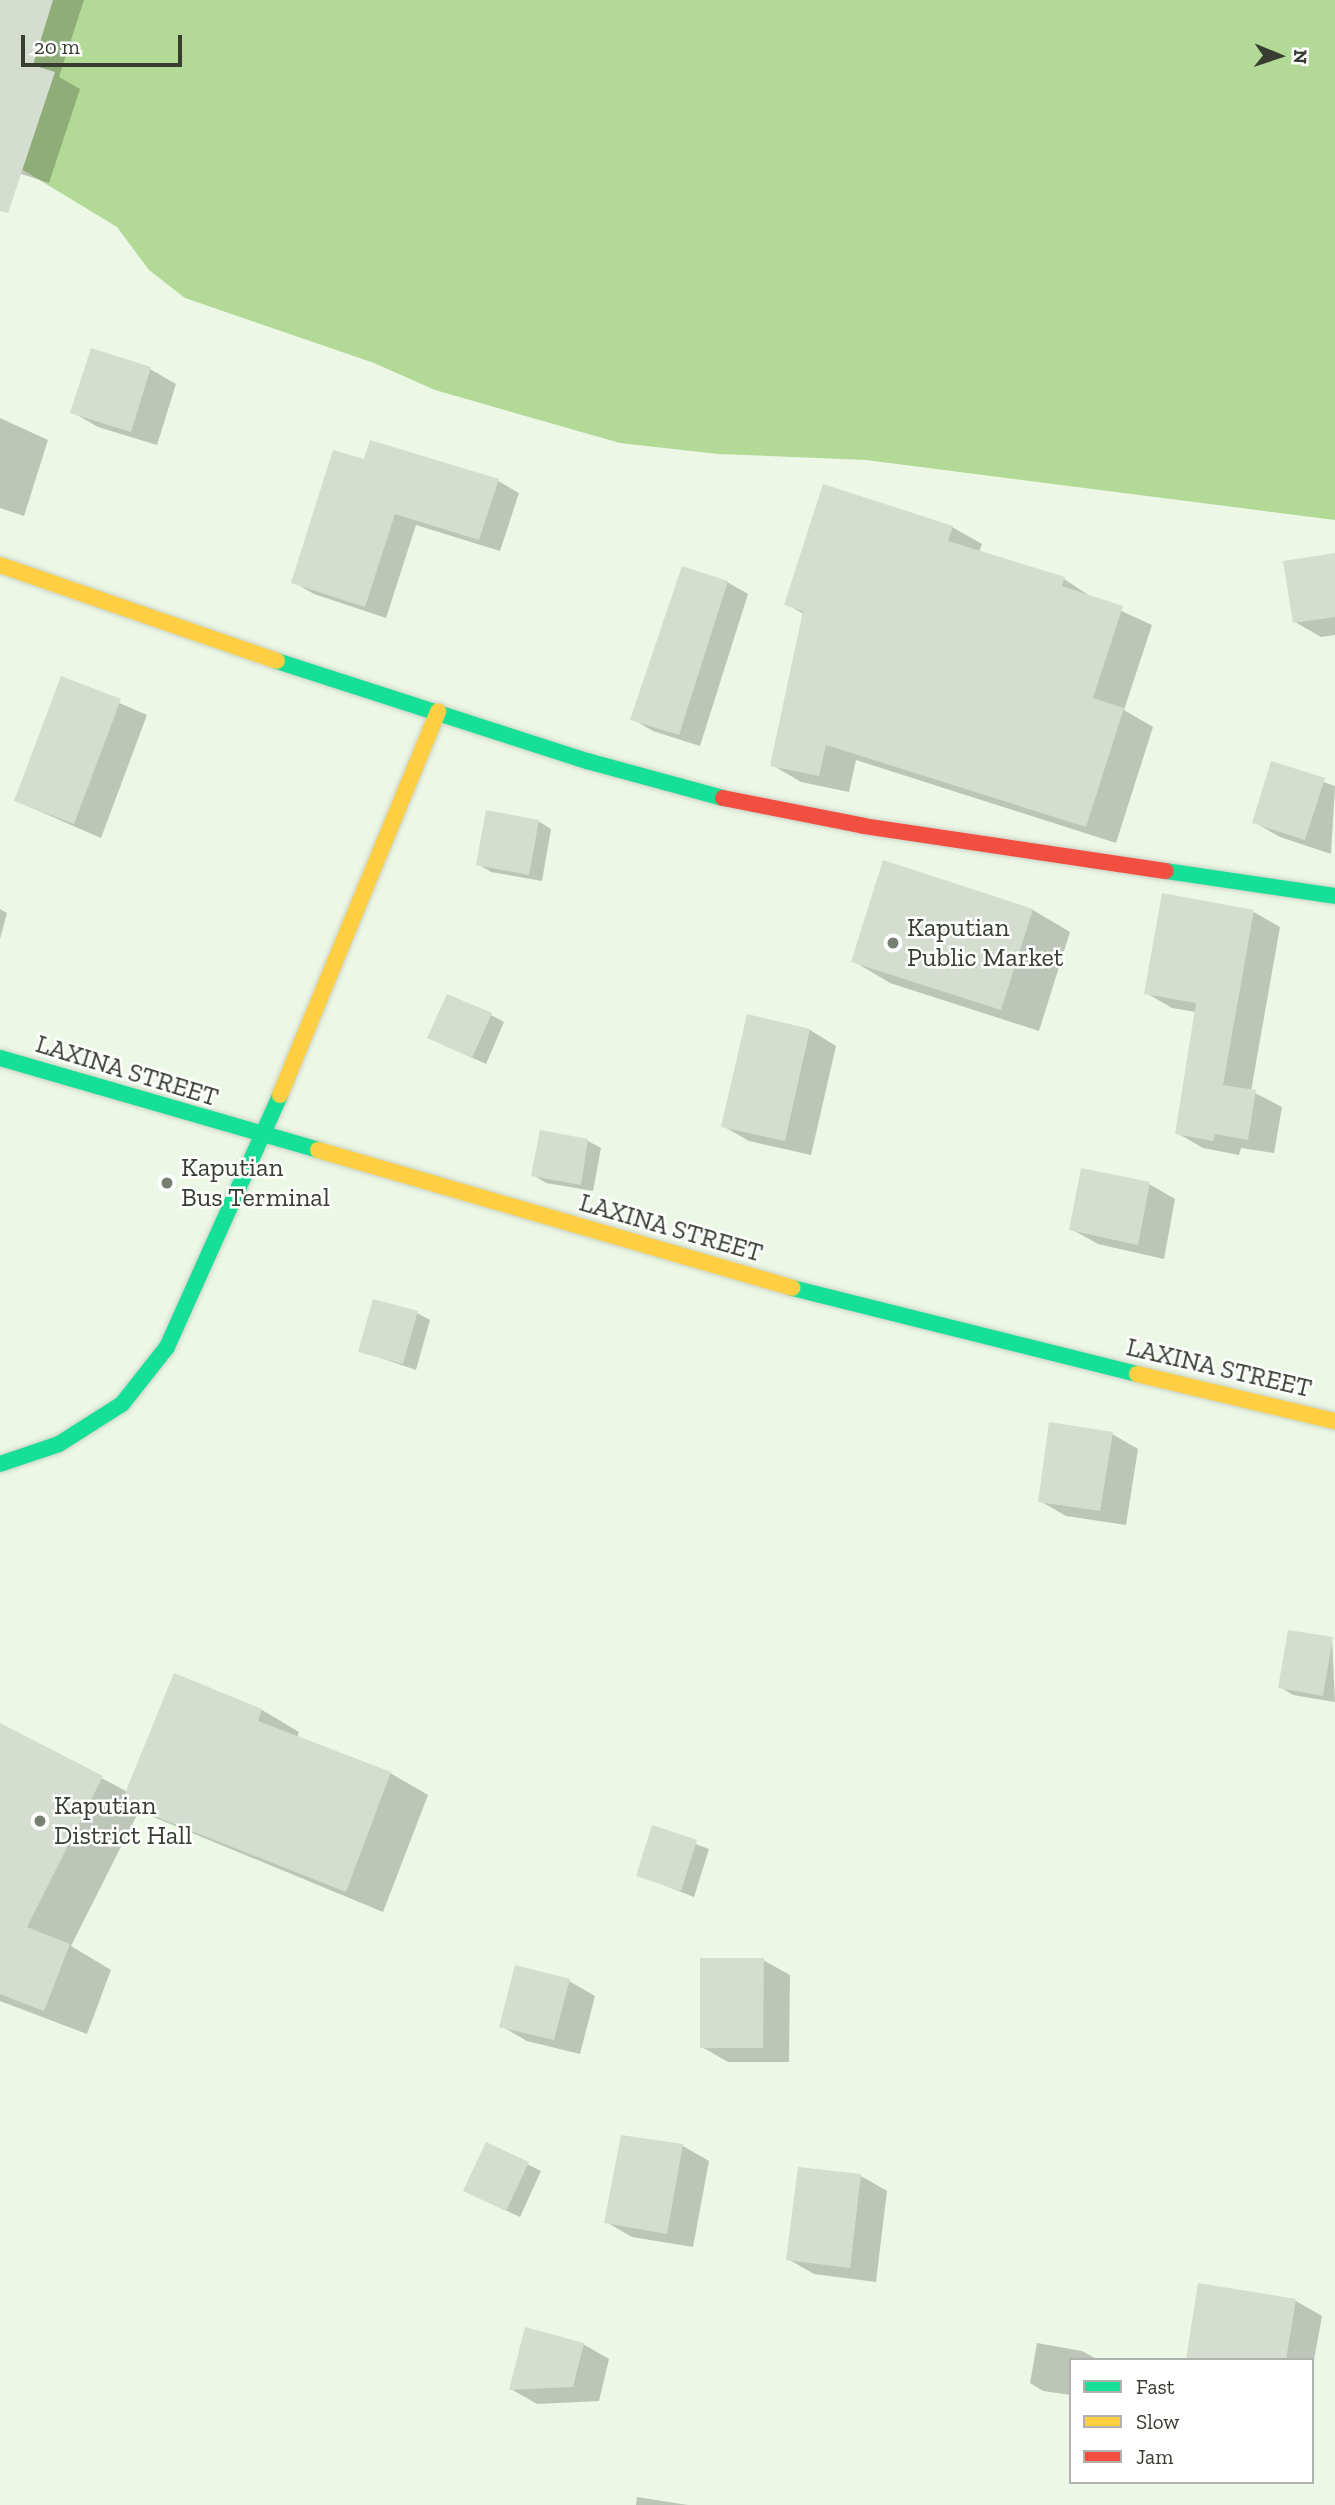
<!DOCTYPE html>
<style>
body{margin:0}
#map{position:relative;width:1335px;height:2505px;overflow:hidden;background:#ecf7e6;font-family:"Zilla Slab",serif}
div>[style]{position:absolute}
.water>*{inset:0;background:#b3d996}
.shadow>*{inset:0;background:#0003}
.building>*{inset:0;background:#d4ddcf}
.roads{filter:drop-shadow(0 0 2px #cad2c4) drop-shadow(0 0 2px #cad2c4)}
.fast>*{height:16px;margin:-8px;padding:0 8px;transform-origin:8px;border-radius:8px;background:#16e098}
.slow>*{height:16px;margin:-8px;padding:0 8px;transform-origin:8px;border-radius:8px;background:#ffcf43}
.jam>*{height:16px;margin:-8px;padding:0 8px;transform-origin:8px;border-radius:8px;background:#f24e42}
.dots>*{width:19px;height:19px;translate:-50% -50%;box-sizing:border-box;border:4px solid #fff;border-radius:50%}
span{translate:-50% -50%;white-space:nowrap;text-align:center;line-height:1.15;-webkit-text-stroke:5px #fff;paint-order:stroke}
.poi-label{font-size:26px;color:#373e31}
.left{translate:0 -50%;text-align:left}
.street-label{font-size:26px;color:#373e31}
.legend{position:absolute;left:1069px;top:2358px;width:245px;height:126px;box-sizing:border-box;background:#fff;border:2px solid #afb2ad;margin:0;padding:9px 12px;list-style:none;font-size:21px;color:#373e31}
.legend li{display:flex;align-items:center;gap:14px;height:35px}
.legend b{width:35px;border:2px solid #afb2ad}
.north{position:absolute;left:1244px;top:21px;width:70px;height:70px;-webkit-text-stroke:5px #fff;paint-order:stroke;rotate:92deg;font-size:19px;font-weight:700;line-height:28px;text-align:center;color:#373e31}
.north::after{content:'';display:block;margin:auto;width:24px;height:32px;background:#373e31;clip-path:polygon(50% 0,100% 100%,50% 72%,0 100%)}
.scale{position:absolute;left:21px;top:35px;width:161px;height:32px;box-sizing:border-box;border:4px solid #373e31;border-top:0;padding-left:9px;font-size:21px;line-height:24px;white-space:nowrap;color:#373e31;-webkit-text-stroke:5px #fff;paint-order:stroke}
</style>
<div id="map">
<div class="water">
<div style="clip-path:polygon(0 0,1335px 0,1335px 520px,866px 460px,718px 454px,620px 443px,435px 390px,374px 363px,185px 298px,149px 270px,117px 227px,23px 170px,0 162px)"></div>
</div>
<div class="shadow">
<div style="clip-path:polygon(0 0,84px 0,59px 77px,80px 89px,49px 183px,0 167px)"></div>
<div style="clip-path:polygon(150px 369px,176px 384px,157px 445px,98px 427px,72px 412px)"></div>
<div style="clip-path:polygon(0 418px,48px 440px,24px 516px,0 508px)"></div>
<div style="clip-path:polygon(365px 461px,498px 481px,519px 493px,500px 551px,416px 525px,386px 618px,314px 594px,293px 582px)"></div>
<div style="clip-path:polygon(952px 527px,982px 544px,979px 552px,1064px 579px,1093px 598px,1152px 625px,1124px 710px,1153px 727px,1116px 843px,856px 760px,849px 792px,801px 782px,772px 765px,804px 614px,786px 604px)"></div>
<div style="clip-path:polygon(1335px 554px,1335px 635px,1321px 637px,1295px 622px)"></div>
<div style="clip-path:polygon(727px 582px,748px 594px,700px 746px,653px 731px,632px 719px)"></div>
<div style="clip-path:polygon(62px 678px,147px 715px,101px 838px,16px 801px)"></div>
<div style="clip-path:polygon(1272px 764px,1335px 786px,1331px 854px,1280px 837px,1254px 822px)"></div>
<div style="clip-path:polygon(538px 821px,551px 829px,542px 881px,491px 872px,478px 864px)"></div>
<div style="clip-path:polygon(0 909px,7px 913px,0 939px)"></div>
<div style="clip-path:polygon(1033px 910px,1070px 932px,1039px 1031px,890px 983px,853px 961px)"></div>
<div style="clip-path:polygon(1254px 912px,1280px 927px,1251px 1091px,1282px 1107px,1274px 1153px,1241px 1148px,1239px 1155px,1203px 1148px,1177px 1133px,1196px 1012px,1172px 1008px,1146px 993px)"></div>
<div style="clip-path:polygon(491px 1015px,504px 1022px,486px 1064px,442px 1044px)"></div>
<div style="clip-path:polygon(748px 1016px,810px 1030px,836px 1046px,811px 1155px,749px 1141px,723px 1126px)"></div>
<div style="clip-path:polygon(541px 1132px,588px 1141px,601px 1148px,593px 1191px,546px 1183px,533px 1175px)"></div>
<div style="clip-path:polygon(1149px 1184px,1175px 1199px,1164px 1259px,1098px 1244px,1071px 1229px)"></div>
<div style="clip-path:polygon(417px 1313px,430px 1320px,416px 1370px,360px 1351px)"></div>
<div style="clip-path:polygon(1112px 1434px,1138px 1449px,1126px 1525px,1066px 1516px,1040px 1501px)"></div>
<div style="clip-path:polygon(1332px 1639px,1335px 1702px,1293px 1695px,1280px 1687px)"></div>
<div style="clip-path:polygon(175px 1675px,262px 1710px,299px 1732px,297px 1738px,390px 1773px,428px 1795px,383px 1912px,139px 1811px,71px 1946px,111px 1970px,87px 2034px,0 2001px,0 1725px,128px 1792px)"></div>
<div style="clip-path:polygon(653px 1828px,709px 1849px,694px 1897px,638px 1875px)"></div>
<div style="clip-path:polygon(763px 1960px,790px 1975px,789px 2062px,728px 2062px,702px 2047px)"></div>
<div style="clip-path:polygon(569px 1981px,595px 1996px,580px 2054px,527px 2041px,501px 2026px)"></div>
<div style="clip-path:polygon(487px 2144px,541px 2171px,520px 2217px,478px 2197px)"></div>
<div style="clip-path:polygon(683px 2146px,709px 2161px,693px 2247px,632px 2237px,606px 2222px)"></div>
<div style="clip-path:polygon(861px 2176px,887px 2191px,876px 2282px,814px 2274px,788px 2259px)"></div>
<div style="clip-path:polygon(1296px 2301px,1322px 2316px,1312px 2371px,1312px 2360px,1188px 2360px)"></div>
<div style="clip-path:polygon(1037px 2343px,1082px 2351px,1095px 2358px,1071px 2360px,1071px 2395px,1043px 2391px,1030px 2383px)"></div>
<div style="clip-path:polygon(583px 2344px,609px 2359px,599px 2401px,537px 2404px,511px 2389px)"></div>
<div style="clip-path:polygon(637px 2497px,688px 2505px,636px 2505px)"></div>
</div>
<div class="building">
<div style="clip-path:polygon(0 0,53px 0,33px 65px,55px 72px,8px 213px,0 211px)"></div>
<div style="clip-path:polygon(91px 348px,151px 367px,131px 432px,70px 413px)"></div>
<div style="clip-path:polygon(370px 440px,499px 479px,479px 540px,395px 514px,365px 607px,291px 583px,333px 450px,364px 459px)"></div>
<div style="clip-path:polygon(823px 484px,953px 526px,948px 541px,1065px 577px,1062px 586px,1123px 606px,1093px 698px,1124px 708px,1086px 827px,826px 745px,819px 776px,770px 766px,803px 611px,784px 605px)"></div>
<div style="clip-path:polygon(1335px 553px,1335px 617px,1293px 623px,1283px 561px)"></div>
<div style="clip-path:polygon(682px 566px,728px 581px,679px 735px,630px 720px)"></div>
<div style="clip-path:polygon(61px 676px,121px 699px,74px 824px,14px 801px)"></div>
<div style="clip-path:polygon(1271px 761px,1325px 778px,1305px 840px,1252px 823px)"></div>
<div style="clip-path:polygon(486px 810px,539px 820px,529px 875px,476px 865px)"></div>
<div style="clip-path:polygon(883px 860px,1033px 909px,1001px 1010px,851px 962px)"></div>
<div style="clip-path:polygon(1162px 893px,1254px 910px,1223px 1085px,1256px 1090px,1248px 1140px,1215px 1134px,1213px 1141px,1175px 1134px,1196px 1003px,1144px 994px)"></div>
<div style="clip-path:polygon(447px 994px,492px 1013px,472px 1058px,427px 1038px)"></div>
<div style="clip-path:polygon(747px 1014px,810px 1029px,785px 1141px,721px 1127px)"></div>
<div style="clip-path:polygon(540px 1130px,588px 1139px,581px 1185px,531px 1176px)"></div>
<div style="clip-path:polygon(1081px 1168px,1150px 1182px,1138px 1245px,1069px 1230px)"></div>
<div style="clip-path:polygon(373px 1299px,418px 1311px,403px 1364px,358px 1352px)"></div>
<div style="clip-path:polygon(1049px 1422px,1113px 1432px,1100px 1511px,1038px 1502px)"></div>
<div style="clip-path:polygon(1288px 1630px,1333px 1637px,1323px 1696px,1278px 1688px)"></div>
<div style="clip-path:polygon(174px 1673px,262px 1709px,258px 1721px,391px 1772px,346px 1892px,121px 1803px)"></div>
<div style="clip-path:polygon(0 1723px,103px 1776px,27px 1927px,70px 1944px,44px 2011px,0 1994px)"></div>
<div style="clip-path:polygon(652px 1825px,697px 1840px,681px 1891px,636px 1876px)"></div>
<div style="clip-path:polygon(700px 1958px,764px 1958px,763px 2048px,700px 2048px)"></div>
<div style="clip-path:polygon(515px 1965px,570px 1979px,554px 2040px,499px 2027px)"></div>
<div style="clip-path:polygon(621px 2135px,683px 2144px,667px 2234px,604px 2223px)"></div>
<div style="clip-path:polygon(486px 2142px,529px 2162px,506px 2211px,463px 2191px)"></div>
<div style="clip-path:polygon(798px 2167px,861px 2174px,850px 2268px,786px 2260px)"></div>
<div style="clip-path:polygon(1198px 2283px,1296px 2299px,1286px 2360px,1186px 2360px)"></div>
<div style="clip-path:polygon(525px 2327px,584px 2343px,573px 2387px,509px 2390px)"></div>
</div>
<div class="roads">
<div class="fast">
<div style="left:277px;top:661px;width:326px;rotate:17.9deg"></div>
<div style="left:587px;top:761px;width:141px;rotate:15.2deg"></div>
<div style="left:1166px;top:871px;width:171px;rotate:8.4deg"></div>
<div style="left:0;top:1058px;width:331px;rotate:16.1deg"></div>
<div style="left:792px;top:1288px;width:356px;rotate:14deg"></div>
<div style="left:0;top:1464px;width:62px;rotate:-18.7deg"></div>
<div style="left:59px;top:1444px;width:75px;rotate:-32.4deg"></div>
<div style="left:122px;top:1404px;width:73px;rotate:-51.7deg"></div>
<div style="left:167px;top:1347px;width:276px;rotate:-65.8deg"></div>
</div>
<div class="slow">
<div style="left:0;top:565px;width:293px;rotate:19.1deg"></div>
<div style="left:280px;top:1095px;width:415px;rotate:-67.6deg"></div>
<div style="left:318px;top:1150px;width:494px;rotate:16.2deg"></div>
<div style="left:1137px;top:1374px;width:204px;rotate:13.4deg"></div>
</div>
<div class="jam">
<div style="left:723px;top:798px;width:144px;rotate:11.2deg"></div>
<div style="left:864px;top:826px;width:305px;rotate:8.5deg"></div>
</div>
</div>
<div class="dots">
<div style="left:893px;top:943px;background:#767f70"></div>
<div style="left:167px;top:1183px;background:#767f70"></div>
<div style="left:40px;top:1821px;background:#767f70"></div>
</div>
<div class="poi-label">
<span class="left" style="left:907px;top:943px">Kaputian<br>Public Market</span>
<span class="left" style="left:181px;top:1183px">Kaputian<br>Bus Terminal</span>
<span class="left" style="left:54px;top:1821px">Kaputian<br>District Hall</span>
</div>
<div class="street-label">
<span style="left:127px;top:1071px;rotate:17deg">LAXINA STREET</span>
<span style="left:671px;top:1228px;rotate:16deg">LAXINA STREET</span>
<span style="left:1219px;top:1368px;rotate:13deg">LAXINA STREET</span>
</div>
<ul class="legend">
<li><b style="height:9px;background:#16e098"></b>Fast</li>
<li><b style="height:9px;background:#ffcf43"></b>Slow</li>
<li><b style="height:9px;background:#f24e42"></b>Jam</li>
</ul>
<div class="north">N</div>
<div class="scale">20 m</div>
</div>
